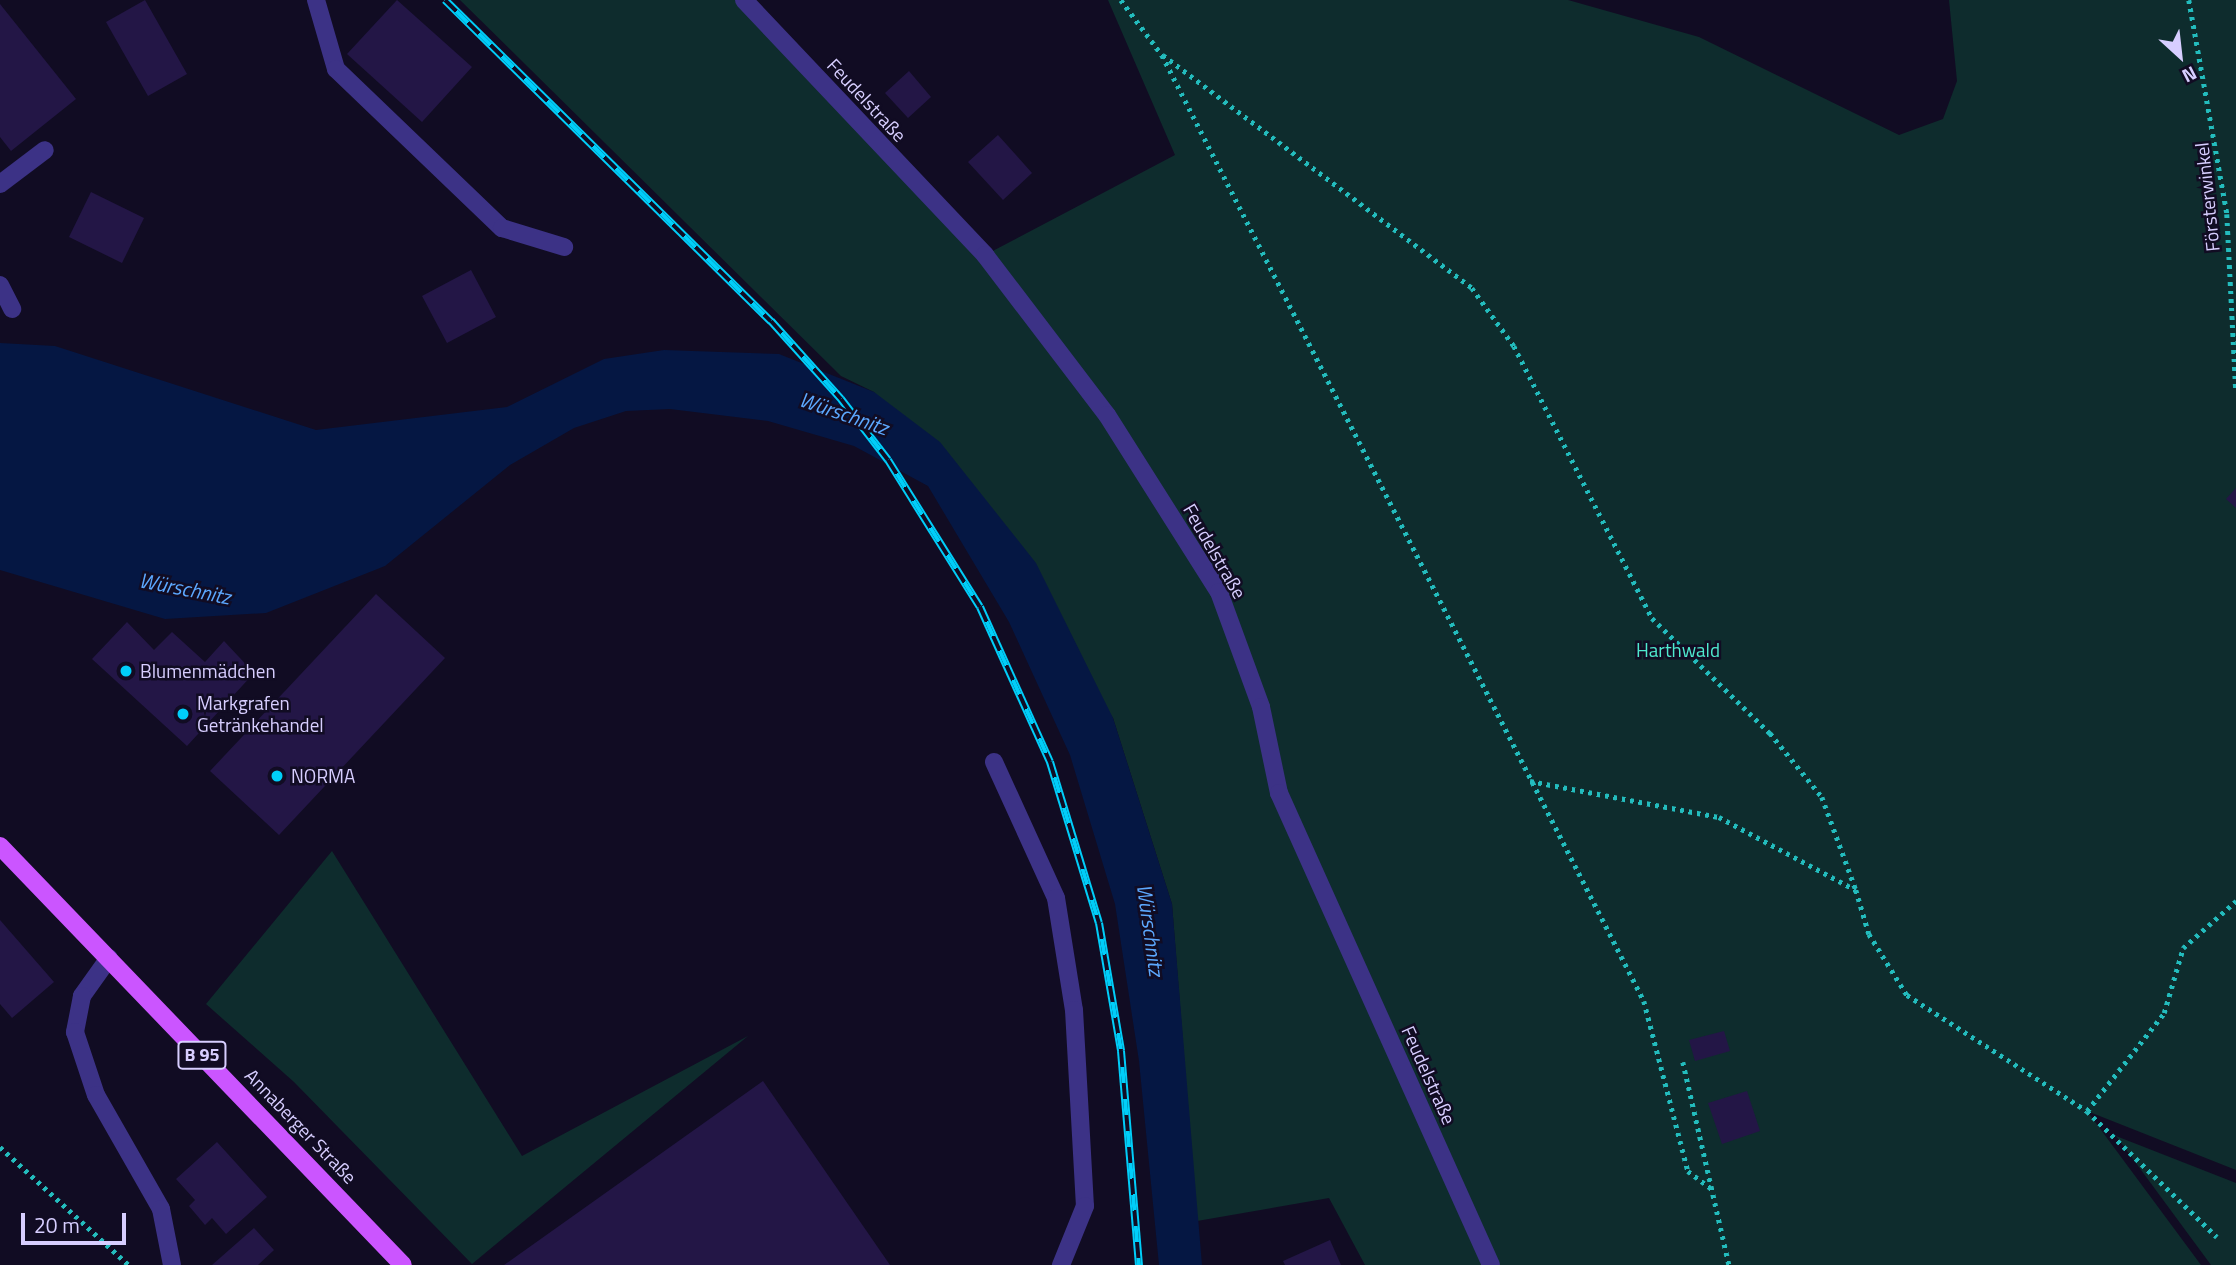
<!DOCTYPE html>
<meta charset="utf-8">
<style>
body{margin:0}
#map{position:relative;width:2236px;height:1265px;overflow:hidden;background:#110c23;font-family:"Titillium Web",sans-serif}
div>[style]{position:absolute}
.green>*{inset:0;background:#0e2c2d}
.water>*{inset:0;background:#051743}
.building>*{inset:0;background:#231646}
.path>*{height:4.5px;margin-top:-2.25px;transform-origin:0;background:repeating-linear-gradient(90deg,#23bcbd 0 3.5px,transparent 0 8.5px)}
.service>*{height:18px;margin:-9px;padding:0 9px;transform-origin:9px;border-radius:9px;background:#3c3286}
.minor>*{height:18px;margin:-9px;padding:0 9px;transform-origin:9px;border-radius:9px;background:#3c3286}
.primary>*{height:18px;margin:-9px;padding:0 9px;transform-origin:9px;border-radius:9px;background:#cb55ff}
.rail>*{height:8px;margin-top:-4px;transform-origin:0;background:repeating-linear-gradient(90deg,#110c23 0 16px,#00cef9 0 32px);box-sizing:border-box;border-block:2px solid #00cef9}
.dots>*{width:19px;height:19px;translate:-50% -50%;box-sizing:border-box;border:4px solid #110c23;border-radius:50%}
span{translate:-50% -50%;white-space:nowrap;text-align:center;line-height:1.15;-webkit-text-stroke:5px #110c23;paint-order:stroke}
.shield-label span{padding:2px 5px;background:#110c23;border:2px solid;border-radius:5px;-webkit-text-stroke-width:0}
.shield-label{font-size:18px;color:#d7ceff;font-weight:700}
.street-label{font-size:19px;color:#d7ceff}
.park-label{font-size:19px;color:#4fe9ce}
.poi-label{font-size:19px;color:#d7ceff}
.left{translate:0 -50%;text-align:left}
.water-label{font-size:21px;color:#5ca8ff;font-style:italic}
.north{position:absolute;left:2145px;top:21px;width:70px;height:70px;-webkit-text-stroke:5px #110c23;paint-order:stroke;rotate:153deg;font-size:19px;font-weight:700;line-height:28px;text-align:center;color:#d7ceff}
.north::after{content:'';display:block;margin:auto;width:24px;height:32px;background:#d7ceff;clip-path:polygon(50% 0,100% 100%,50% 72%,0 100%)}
.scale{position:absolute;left:21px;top:1213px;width:105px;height:32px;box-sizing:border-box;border:4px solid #d7ceff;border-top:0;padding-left:9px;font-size:21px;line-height:24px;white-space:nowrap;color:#d7ceff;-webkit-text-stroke:5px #110c23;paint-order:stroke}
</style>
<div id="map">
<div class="green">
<div style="clip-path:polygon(460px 0,744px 0,985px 255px,1175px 155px,1108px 0,1568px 0,1699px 37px,1899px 135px,1943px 119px,1957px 81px,1949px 0,2236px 0,2236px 1170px,2087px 1111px,2201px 1265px,1365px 1265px,1329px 1198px,1197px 1221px,1172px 904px,1113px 718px,874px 392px,841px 376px)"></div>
<div style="clip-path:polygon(332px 851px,522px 1156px,748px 1036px,472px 1264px,294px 1082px,206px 1004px)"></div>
<div style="clip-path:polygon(2116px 1136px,2236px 1183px,2236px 1265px,2211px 1265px)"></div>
</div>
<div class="water">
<div style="clip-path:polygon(0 343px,55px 346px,316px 430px,507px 407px,604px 359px,664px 350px,779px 354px,874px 392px,940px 442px,1036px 563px,1113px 718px,1172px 904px,1202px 1265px,1159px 1265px,1139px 1061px,1115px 904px,1070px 755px,1009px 622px,928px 486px,854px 446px,768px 421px,670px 409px,626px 411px,574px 428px,510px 465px,385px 566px,266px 613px,165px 619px,0 570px)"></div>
</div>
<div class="building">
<div style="clip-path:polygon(145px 0,187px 74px,148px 96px,106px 22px)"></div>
<div style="clip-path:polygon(397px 0,472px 67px,422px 122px,347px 54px)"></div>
<div style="clip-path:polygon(0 4px,76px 99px,11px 151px,0 137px)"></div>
<div style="clip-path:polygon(909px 71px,931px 97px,908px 118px,885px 93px)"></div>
<div style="clip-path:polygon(998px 135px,1032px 173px,1003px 200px,968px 162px)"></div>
<div style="clip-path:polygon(91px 192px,144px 218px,122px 263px,69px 237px)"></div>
<div style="clip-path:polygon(471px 270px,496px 317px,447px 343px,422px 296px)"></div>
<div style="clip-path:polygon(2236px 488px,2236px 508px,2226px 499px)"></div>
<div style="clip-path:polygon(376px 594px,445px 658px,279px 835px,210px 771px)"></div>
<div style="clip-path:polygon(127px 622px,154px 650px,172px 632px,205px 662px,224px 641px,254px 673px,187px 746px,92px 659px)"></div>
<div style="clip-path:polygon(0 920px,54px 982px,12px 1018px,0 1004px)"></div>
<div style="clip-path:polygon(1724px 1031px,1730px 1051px,1695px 1061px,1689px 1040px)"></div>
<div style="clip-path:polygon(763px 1081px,890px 1265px,504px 1265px)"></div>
<div style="clip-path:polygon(1747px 1091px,1760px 1131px,1722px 1144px,1708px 1103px)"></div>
<div style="clip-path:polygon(217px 1142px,267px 1197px,226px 1234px,212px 1218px,205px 1225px,189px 1206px,195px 1200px,176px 1179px)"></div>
<div style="clip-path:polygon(254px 1228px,274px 1250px,258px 1265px,212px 1265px)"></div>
<div style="clip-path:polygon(1330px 1240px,1341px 1265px,1285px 1265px,1283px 1261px)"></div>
</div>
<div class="path">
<div style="left:1121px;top:0;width:69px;rotate:53.3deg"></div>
<div style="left:1162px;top:55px;width:1062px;rotate:63deg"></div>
<div style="left:1644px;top:1001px;width:176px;rotate:75.5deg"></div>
<div style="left:1688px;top:1171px;width:30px;rotate:37deg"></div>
<div style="left:2189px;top:0;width:217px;rotate:79.9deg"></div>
<div style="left:2227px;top:214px;width:178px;rotate:87.1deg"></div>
<div style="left:1163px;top:55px;width:387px;rotate:37deg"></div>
<div style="left:1472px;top:288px;width:72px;rotate:54.1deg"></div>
<div style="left:1514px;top:346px;width:305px;rotate:63.1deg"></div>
<div style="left:1652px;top:618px;width:165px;rotate:44.3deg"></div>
<div style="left:1770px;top:733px;width:82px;rotate:50.9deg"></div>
<div style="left:1822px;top:797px;width:99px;rotate:69.9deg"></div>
<div style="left:1530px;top:781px;width:192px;rotate:10.8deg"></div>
<div style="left:1719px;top:817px;width:155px;rotate:28.1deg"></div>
<div style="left:1856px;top:890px;width:46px;rotate:73.5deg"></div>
<div style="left:1869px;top:934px;width:72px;rotate:58.1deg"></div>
<div style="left:1907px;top:995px;width:214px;rotate:32.8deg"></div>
<div style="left:2087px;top:1111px;width:181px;rotate:44.1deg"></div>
<div style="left:1683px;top:1062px;width:208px;rotate:77.2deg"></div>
<div style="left:2087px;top:1111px;width:125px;rotate:-51.8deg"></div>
<div style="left:2164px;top:1013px;width:68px;rotate:-73.7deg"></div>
<div style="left:2183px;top:948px;width:71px;rotate:-41.6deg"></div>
<div style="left:0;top:1147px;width:175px;rotate:42.5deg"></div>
</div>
<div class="service">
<div style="left:316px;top:0;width:72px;rotate:73.8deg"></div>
<div style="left:336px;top:69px;width:230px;rotate:43.8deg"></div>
<div style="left:502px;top:228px;width:65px;rotate:17deg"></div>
<div style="left:994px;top:762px;width:149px;rotate:65.5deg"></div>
<div style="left:1056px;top:898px;width:113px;rotate:80.9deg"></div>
<div style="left:1074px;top:1010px;width:196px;rotate:86.8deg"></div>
<div style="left:1085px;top:1206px;width:64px;rotate:112.1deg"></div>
</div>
<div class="minor">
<div style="left:744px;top:0;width:351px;rotate:46.6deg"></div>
<div style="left:985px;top:255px;width:201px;rotate:52.7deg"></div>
<div style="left:1107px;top:415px;width:209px;rotate:57.7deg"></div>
<div style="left:1219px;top:592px;width:122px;rotate:69.9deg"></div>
<div style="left:1261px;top:707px;width:88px;rotate:78.2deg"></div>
<div style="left:1279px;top:793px;width:517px;rotate:65.81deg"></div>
<div style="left:0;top:184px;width:56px;rotate:-37.1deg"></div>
<div style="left:0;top:285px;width:27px;rotate:63deg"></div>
<div style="left:109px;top:958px;width:47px;rotate:125.4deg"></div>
<div style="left:82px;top:996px;width:37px;rotate:101deg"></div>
<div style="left:75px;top:1032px;width:66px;rotate:71.6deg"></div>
<div style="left:96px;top:1095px;width:131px;rotate:60.3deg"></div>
<div style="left:161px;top:1209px;width:57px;rotate:78.9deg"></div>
</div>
<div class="primary">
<div style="left:0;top:846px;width:581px;rotate:46.12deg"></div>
</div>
<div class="rail">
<div style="left:445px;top:0;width:458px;rotate:44.6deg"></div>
<div style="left:771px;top:321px;width:105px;rotate:48.1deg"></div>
<div style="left:841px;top:399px;width:77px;rotate:52.4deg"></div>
<div style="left:888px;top:460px;width:173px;rotate:58deg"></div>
<div style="left:980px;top:607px;width:170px;rotate:65.7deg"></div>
<div style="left:1050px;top:762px;width:168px;rotate:73.1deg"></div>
<div style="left:1099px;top:923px;width:130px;rotate:80.2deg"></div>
<div style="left:1121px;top:1051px;width:215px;rotate:85.2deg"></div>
</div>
<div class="dots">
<div style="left:126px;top:671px;background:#00cef9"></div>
<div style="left:183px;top:714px;background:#00cef9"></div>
<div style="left:277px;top:776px;background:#00cef9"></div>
</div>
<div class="shield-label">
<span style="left:202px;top:1055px">B 95</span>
</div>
<div class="street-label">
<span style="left:867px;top:100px;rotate:47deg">Feudelstraße</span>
<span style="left:2207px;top:197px;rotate:-96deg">Försterwinkel</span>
<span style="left:1215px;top:551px;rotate:60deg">Feudelstraße</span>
<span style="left:1429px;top:1075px;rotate:66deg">Feudelstraße</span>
<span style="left:301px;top:1126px;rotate:46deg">Annaberger Straße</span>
</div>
<div class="park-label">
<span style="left:1678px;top:650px">Harthwald</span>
</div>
<div class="poi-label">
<span class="left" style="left:140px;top:671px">Blumenmädchen</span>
<span class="left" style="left:197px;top:714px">Markgrafen<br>Getränkehandel</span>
<span class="left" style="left:291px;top:776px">NORMA</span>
</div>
<div class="water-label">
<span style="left:844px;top:413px;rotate:19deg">Würschnitz</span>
<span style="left:185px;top:588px;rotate:11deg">Würschnitz</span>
<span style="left:1151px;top:930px;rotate:82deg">Würschnitz</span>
</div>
<div class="north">N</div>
<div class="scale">20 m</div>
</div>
